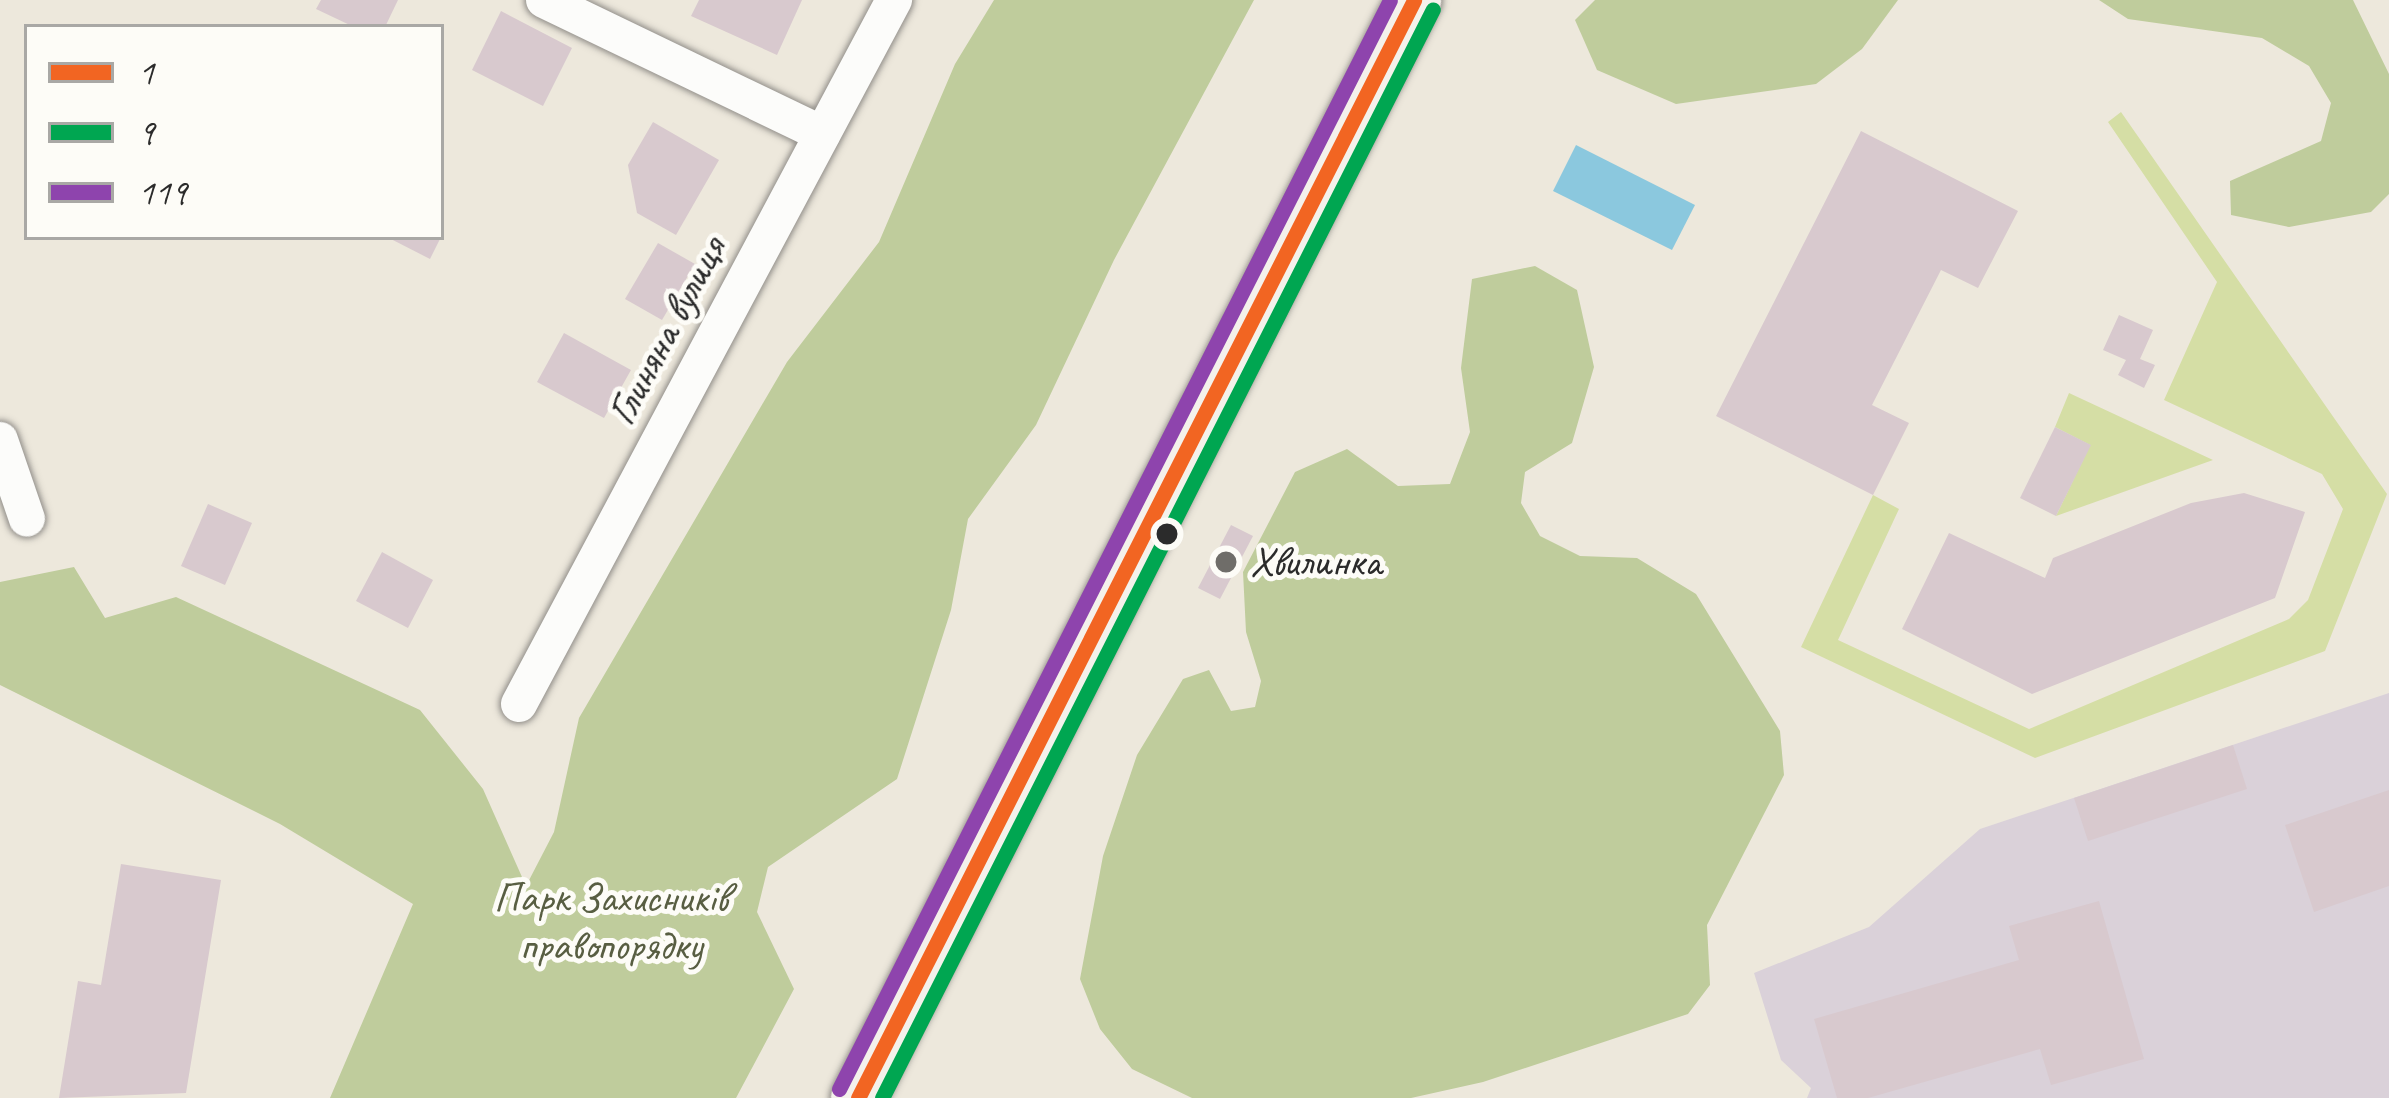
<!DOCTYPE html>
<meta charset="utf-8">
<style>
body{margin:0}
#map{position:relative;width:2389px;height:1098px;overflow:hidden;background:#ede8dc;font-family:Caveat,sans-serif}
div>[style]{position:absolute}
.industrial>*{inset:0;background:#dad1d9}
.green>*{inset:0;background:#d5dea5}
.forest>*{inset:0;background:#bfcc9c}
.water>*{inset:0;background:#8bc8de}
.building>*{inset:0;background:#d8c9ce}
.roads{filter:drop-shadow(0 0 3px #928f8a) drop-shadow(0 0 3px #928f8a)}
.minor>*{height:36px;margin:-18px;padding:0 18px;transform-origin:18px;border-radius:18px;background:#fcfcfa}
.secondary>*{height:54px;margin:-27px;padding:0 27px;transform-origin:27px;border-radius:27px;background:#f4f1eb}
.bus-1>*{height:15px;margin:-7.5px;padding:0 7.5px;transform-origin:7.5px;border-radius:7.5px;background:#f26522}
.bus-2>*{height:15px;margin:-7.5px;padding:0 7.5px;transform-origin:7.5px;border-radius:7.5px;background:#00a651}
.bus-3>*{height:15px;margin:-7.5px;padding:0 7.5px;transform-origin:7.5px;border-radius:7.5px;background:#8e44ad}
.dots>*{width:33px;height:33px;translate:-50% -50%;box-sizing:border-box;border:6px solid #fdfcf7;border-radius:50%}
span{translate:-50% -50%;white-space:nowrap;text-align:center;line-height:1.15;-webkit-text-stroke:10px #fdfcf7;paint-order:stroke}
.street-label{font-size:42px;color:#2b2b2b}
.poi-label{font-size:42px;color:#2b2b2b}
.left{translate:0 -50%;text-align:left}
.park-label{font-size:42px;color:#585e42}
.legend{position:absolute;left:24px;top:24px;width:420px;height:216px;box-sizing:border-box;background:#fdfcf7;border:3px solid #a9a8a5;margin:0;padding:15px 21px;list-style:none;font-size:36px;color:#2b2b2b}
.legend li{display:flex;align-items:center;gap:24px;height:60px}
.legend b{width:60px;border:3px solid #a9a8a5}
</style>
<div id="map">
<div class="industrial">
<div style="clip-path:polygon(2389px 693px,2389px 1098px,1807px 1098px,1811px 1088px,1781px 1060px,1754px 973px,1869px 927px,1980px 829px)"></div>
</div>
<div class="green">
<div style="clip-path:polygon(2121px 112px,2387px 494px,2325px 651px,2035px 758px,1801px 647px,1873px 495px,1899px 509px,1838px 640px,2029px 729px,2289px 619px,2308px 600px,2343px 509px,2322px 474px,2164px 400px,2217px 282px,2108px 122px)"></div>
<div style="clip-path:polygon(2069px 393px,2213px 460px,2056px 516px,2090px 445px,2055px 427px)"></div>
</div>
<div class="forest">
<div style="clip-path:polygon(994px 0,1254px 0,1114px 260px,1036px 425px,968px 519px,951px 610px,897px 779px,768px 867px,757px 912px,794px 989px,736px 1098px,330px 1098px,413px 904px,280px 824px,0 685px,0 582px,74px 567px,105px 618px,176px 597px,420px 710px,483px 789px,526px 886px,554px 832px,579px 718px,787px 362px,879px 242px,955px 64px)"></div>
<div style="clip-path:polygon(1595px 0,1898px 0,1862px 49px,1816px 84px,1676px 104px,1597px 70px,1575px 20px)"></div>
<div style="clip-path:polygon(2099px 0,2353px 0,2389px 74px,2389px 194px,2371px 212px,2289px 227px,2231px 215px,2230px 181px,2321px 141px,2331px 103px,2309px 66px,2262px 38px,2128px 19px)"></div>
<div style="clip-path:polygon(1535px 266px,1577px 290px,1594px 367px,1572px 443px,1525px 472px,1521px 503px,1540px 536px,1580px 556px,1637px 558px,1696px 594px,1780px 731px,1784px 775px,1707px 925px,1710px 985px,1688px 1014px,1483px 1082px,1411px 1098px,1192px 1098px,1132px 1069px,1100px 1029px,1080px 979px,1103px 856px,1137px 755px,1183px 679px,1209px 670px,1231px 711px,1255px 707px,1261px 681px,1246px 632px,1243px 572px,1295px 472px,1347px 449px,1398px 486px,1450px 484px,1470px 432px,1461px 368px,1472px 279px)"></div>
</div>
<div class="water">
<div style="clip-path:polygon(1576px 145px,1695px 205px,1672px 250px,1553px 191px)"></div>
</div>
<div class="building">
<div style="clip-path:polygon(321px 0,398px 0,385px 27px,354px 27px,316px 9px)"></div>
<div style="clip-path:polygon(699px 0,802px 0,777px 55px,691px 16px)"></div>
<div style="clip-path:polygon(501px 11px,572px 48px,543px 106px,472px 70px)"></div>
<div style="clip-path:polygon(653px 122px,719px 160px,676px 235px,637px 213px,628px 165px)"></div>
<div style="clip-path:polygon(1861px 131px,2018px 211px,1978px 288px,1941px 270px,1872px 405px,1909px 423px,1873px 495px,1716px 416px)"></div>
<div style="clip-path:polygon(387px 237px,441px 237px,430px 259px)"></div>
<div style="clip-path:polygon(658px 243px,695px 264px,662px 320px,625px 299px)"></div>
<div style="clip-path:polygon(2119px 315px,2153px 330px,2140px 359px,2155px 365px,2144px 388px,2118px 375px,2126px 360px,2103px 350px)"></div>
<div style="clip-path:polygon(564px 333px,631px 370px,604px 418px,537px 382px)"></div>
<div style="clip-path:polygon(2055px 427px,2091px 445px,2056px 516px,2020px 498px)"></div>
<div style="clip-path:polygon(2244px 493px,2305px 512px,2275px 598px,2032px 694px,1902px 629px,1949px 533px,2045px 578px,2053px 558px,2191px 503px)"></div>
<div style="clip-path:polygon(208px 504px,252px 523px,225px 585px,181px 566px)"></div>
<div style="clip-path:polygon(1231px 525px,1253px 536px,1220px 599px,1198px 588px)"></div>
<div style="clip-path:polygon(382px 552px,433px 580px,408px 628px,356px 601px)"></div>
<div style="clip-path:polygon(2233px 745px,2247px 789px,2088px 841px,2074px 798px)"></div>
<div style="clip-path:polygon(2389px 790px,2389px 886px,2314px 912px,2285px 825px)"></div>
<div style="clip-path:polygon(121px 864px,221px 880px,186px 1093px,59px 1098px,78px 981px,101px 985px)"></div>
<div style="clip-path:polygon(2099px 901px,2144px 1059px,2051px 1085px,2040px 1049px,1868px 1098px,1837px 1098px,1814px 1019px,2019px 960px,2009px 926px)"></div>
</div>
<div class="roads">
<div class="minor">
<div style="left:544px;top:0;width:309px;rotate:25.7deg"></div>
<div style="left:0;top:440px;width:83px;rotate:71.1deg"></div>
<div style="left:519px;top:704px;width:798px;rotate:-61.96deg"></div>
</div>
<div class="secondary">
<div style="left:858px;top:1098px;width:1231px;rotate:-63.14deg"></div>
</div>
</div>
<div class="bus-1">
<div style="left:858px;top:1098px;width:1231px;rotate:-63.14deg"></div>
</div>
<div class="bus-2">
<div style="left:882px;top:1098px;width:1220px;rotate:-63.16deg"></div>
</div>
<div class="bus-3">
<div style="left:839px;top:1089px;width:1220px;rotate:-63.16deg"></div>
</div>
<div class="dots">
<div style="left:1167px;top:534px;background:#2b2b2b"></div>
<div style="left:1226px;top:562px;background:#6f6d69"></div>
</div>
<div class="street-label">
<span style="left:667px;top:331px;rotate:-62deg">Глиняна вулиця</span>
</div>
<div class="poi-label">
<span class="left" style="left:1250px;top:562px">Хвилинка</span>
</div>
<div class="park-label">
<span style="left:611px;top:922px">Парк Захисників<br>правопорядку</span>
</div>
<ul class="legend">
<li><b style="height:15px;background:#f26522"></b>1</li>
<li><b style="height:15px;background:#00a651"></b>9</li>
<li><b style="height:15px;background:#8e44ad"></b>119</li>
</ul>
</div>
